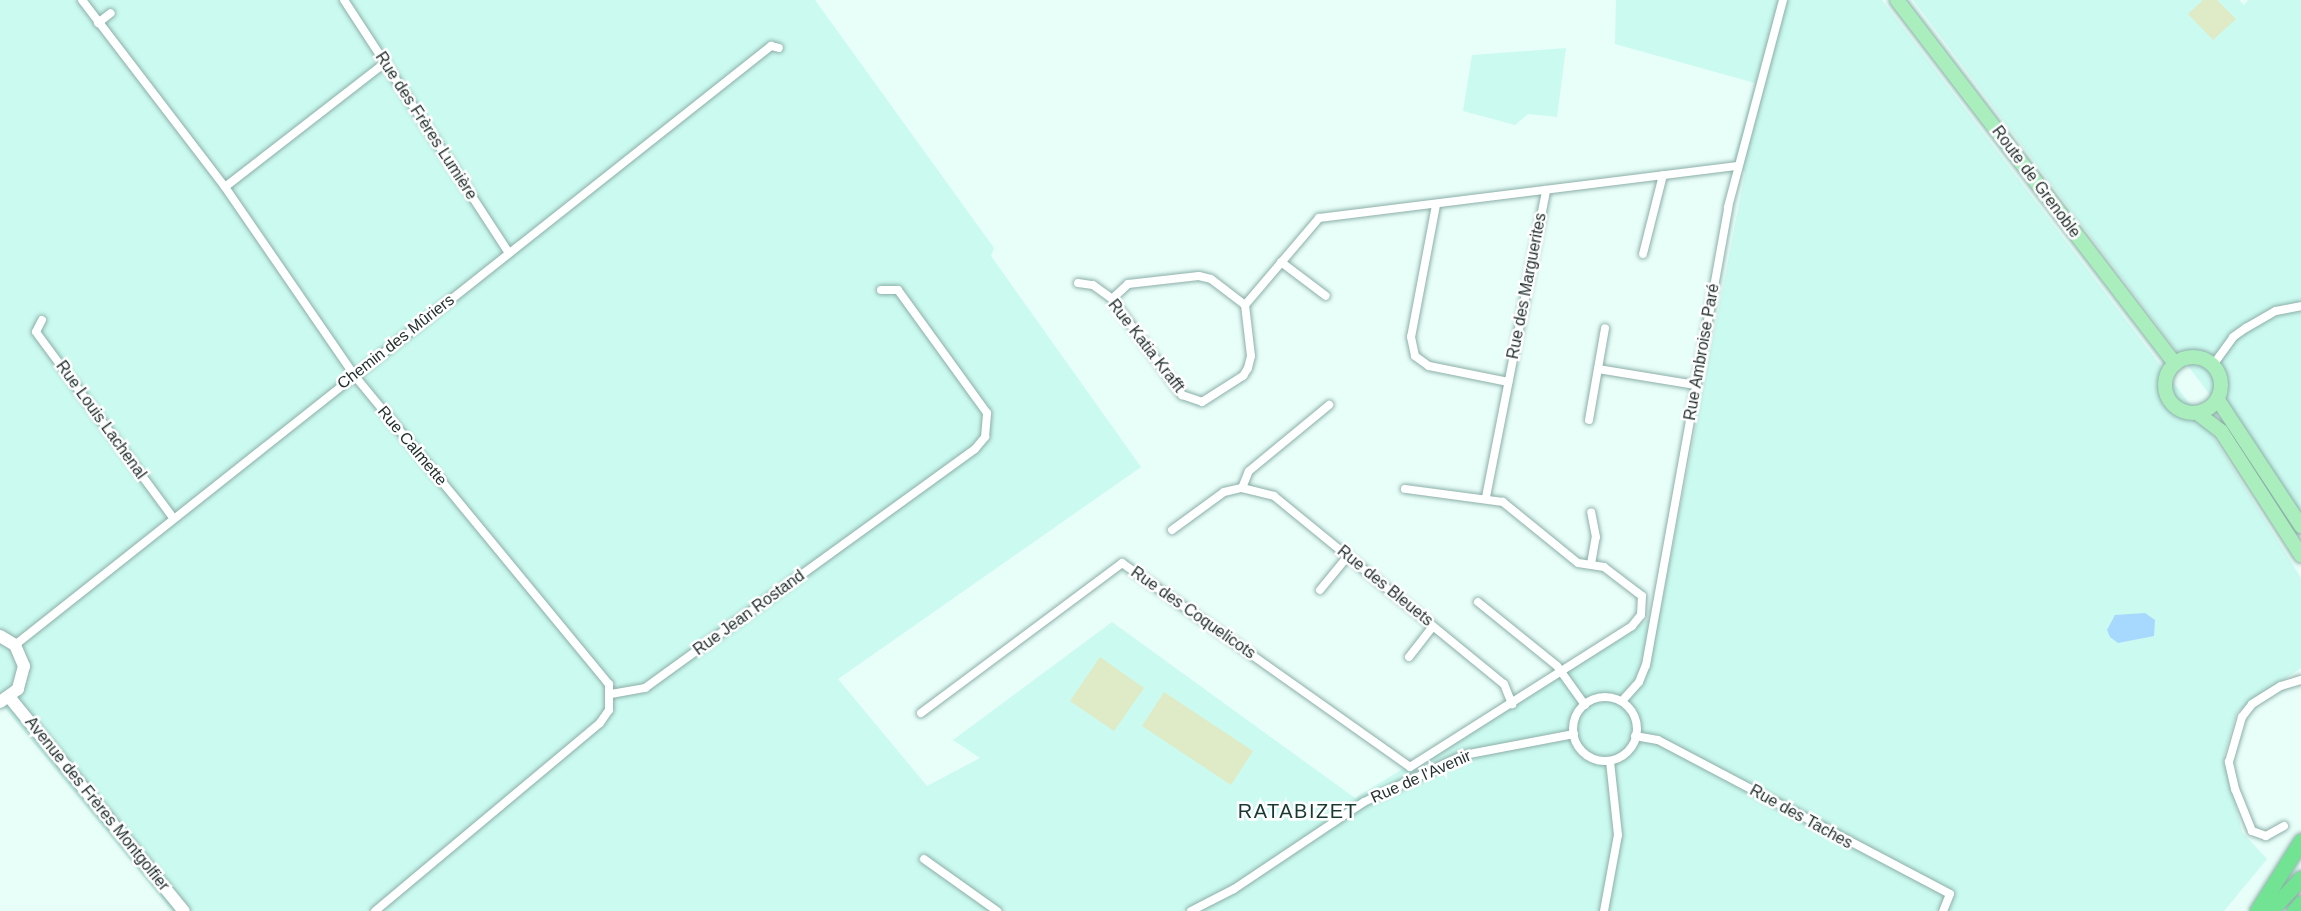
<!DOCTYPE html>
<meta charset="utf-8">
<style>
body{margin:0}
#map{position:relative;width:2301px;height:911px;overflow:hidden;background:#e8fef9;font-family:Helvetica,sans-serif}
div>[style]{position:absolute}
.built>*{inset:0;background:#cbfaf0}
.green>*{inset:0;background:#dfebc6}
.water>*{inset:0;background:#a7d8fd}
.roads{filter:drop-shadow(0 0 2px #8cafa8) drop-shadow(0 0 2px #8cafa8)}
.street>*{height:8px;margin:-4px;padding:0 4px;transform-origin:4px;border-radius:4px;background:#fff}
.street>.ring{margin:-4px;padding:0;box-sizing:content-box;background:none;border:8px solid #fff;border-radius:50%}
.secondary>*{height:12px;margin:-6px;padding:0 6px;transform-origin:6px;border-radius:6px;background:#fff}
.primary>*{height:14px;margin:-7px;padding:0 7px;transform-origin:7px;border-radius:7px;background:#aaeebe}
.primary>.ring{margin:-7px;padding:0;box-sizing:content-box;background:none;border:14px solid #aaeebe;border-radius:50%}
.highway>*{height:15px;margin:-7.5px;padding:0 7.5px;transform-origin:7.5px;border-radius:7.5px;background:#72e293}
span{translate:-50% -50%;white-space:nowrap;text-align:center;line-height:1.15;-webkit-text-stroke:5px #fff;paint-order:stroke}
.street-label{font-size:16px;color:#1f2d2b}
.quarter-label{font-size:20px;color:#193933;letter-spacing:1.5px}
</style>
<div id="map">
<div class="built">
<div style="clip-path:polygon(0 0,815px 0,994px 248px,991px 256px,1141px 467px,838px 679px,927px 786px,980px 758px,953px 740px,1112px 622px,1355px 798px,1660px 612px,1745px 173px,1734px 158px,1755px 83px,1615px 44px,1616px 0,1882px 0,2206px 425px,2301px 578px,2301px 668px,2237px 712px,2224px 755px,2242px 832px,2267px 859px,2224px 911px,172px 911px,0 702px)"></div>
<div style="clip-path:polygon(1913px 0,2239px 0,2244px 5px,2248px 0,2301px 0,2301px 516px)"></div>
<div style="clip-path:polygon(1566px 48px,1557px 117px,1528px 114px,1515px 125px,1463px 111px,1472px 55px)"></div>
</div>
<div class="green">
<div style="clip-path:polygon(2203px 0,2217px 0,2236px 19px,2213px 40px,2188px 14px)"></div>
<div style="clip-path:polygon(1100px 657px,1144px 688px,1114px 731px,1070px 701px)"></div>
<div style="clip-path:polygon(1164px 692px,1253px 751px,1231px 785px,1142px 726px)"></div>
</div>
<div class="water">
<div style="clip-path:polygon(2145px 613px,2155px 620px,2154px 636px,2118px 643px,2110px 637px,2107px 630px,2115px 615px)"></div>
</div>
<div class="roads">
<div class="street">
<div style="left:82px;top:0;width:235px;rotate:52.6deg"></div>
<div style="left:225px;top:187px;width:228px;rotate:55.5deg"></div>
<div style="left:354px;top:375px;width:401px;rotate:50.5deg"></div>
<div style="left:609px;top:684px;width:26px;rotate:90deg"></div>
<div style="left:609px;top:710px;width:16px;rotate:125deg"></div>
<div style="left:600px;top:723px;width:293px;rotate:140.1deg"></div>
<div style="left:344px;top:0;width:302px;rotate:56.9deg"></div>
<div style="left:98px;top:23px;width:16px;rotate:-38deg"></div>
<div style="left:225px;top:187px;width:202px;rotate:-37.8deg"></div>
<div style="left:1436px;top:205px;width:134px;rotate:100.7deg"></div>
<div style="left:1411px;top:337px;width:19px;rotate:78deg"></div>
<div style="left:1415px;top:356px;width:17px;rotate:36deg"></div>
<div style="left:1429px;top:366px;width:81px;rotate:11.4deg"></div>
<div style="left:1643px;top:254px;width:81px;rotate:-75.8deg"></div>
<div style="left:1281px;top:262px;width:56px;rotate:37.1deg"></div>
<div style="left:1078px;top:283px;width:15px;rotate:8deg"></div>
<div style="left:1093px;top:285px;width:24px;rotate:36deg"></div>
<div style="left:1112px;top:299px;width:119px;rotate:53.9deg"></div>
<div style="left:1182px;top:395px;width:21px;rotate:19deg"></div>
<div style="left:1202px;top:402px;width:49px;rotate:-32.4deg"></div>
<div style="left:1243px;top:376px;width:9px;rotate:-58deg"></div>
<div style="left:1248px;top:368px;width:12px;rotate:-76deg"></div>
<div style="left:1251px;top:356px;width:51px;rotate:-96.7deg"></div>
<div style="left:1112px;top:299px;width:22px;rotate:-43deg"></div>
<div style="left:1128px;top:284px;width:71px;rotate:-6.4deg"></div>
<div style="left:1199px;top:276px;width:12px;rotate:14deg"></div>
<div style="left:1211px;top:279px;width:43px;rotate:37.4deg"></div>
<div style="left:1245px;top:305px;width:114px;rotate:-49.6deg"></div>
<div style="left:1319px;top:218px;width:422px;rotate:-7.1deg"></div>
<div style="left:42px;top:320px;width:13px;rotate:117deg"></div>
<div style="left:36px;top:332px;width:232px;rotate:53.6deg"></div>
<div style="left:2213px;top:365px;width:34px;rotate:-54deg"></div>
<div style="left:2233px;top:337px;width:16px;rotate:-35deg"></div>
<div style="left:2246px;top:328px;width:34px;rotate:-30deg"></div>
<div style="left:2276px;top:311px;width:25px;rotate:-11deg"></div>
<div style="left:1598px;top:369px;width:99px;rotate:9.3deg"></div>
<div style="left:1589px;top:420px;width:93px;rotate:-80.1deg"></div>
<div style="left:1242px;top:488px;width:33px;rotate:14deg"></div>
<div style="left:1274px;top:496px;width:297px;rotate:39.3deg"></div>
<div style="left:1504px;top:684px;width:22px;rotate:68deg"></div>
<div style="left:1486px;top:497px;width:313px;rotate:-78.9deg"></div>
<div style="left:1172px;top:530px;width:64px;rotate:-36.2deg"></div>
<div style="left:1224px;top:492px;width:18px;rotate:-13deg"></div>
<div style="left:1242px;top:488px;width:18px;rotate:-68deg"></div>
<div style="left:1249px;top:471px;width:104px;rotate:-39.5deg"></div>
<div style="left:1591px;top:564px;width:27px;rotate:-80deg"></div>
<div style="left:1596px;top:537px;width:25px;rotate:-101deg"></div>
<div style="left:1320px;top:590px;width:44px;rotate:-50.5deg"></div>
<div style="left:1478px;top:602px;width:102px;rotate:39deg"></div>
<div style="left:1557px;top:666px;width:48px;rotate:54.3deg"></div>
<div style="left:15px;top:645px;width:965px;rotate:-38.39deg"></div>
<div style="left:771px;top:46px;width:8px;rotate:14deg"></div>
<div style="left:1409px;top:657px;width:39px;rotate:-52deg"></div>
<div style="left:611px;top:694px;width:35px;rotate:-10deg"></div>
<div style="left:645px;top:688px;width:407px;rotate:-35.9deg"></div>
<div style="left:975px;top:449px;width:16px;rotate:-50deg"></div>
<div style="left:985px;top:437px;width:24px;rotate:-85deg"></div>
<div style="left:987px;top:413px;width:152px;rotate:-125.9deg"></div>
<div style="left:898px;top:290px;width:17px;rotate:180deg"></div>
<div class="ring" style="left:1573px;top:697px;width:56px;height:56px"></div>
<div style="left:1622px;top:701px;width:25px;rotate:-48deg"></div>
<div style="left:1639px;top:682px;width:18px;rotate:-68deg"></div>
<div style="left:1646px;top:665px;width:465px;rotate:-79.8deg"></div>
<div style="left:1728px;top:207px;width:214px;rotate:-75.1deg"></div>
<div style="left:921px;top:713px;width:251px;rotate:-36.7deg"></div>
<div style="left:1122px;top:563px;width:353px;rotate:35.3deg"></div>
<div style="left:1410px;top:767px;width:263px;rotate:-32.4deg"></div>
<div style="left:1632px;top:626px;width:14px;rotate:-51deg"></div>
<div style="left:1641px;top:615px;width:19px;rotate:-87deg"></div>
<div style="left:1642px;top:596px;width:48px;rotate:-142.7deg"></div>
<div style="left:1604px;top:567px;width:26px;rotate:-171deg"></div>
<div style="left:1578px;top:563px;width:97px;rotate:-140.9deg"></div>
<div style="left:1503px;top:502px;width:99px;rotate:-172.4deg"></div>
<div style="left:1635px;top:736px;width:23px;rotate:10deg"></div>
<div style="left:1658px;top:740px;width:330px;rotate:27.8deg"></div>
<div style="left:1950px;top:894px;width:18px;rotate:112deg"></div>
<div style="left:2284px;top:826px;width:21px;rotate:151deg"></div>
<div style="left:2266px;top:836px;width:15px;rotate:-160deg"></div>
<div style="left:2252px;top:831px;width:45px;rotate:-112deg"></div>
<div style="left:2235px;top:789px;width:28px;rotate:-103deg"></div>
<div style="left:2229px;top:762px;width:47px;rotate:-73.9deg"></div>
<div style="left:2242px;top:717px;width:16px;rotate:-52deg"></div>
<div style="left:2252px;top:704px;width:34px;rotate:-32deg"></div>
<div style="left:2281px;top:686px;width:21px;rotate:-17deg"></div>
<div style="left:924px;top:859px;width:90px;rotate:35.5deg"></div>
<div style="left:1191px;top:911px;width:48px;rotate:-27.1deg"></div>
<div style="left:1234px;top:889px;width:156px;rotate:-33.8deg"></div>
<div style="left:1364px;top:802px;width:110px;rotate:-25.2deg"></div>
<div style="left:1464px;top:755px;width:112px;rotate:-10.8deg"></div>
<div style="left:1604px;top:911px;width:77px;rotate:-79.6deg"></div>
<div style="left:1618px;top:835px;width:74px;rotate:-96.2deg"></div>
</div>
<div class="secondary">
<div style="left:0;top:636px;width:17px;rotate:31deg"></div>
<div style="left:15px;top:645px;width:23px;rotate:67deg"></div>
<div style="left:24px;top:666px;width:24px;rotate:105deg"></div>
<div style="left:18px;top:689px;width:22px;rotate:144deg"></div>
<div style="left:10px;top:698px;width:275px;rotate:50.8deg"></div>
</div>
<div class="primary">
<div style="left:1897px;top:0;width:458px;rotate:52.6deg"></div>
<div class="ring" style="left:2165px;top:357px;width:42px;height:42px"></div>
<div style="left:2218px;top:400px;width:151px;rotate:56.6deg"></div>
<div style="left:2197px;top:413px;width:30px;rotate:37deg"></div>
<div style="left:2221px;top:431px;width:148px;rotate:57.2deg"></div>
</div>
<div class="highway">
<div style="left:2257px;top:911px;width:83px;rotate:-57.8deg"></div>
<div style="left:2270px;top:911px;width:45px;rotate:-46.8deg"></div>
<div style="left:2294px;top:911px;width:11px;rotate:-49deg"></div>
</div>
</div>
<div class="street-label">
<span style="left:426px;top:126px;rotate:57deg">Rue des Frères Lumière</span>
<span style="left:2036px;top:182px;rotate:53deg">Route de Grenoble</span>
<span style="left:1527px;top:286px;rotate:-79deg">Rue des Marguerites</span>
<span style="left:396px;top:342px;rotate:-38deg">Chemin des Mûriers</span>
<span style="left:1146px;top:346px;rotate:52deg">Rue Katia Krafft</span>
<span style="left:1702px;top:352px;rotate:-80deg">Rue Ambroise Paré</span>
<span style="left:101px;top:420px;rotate:54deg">Rue Louis Lachenal</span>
<span style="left:412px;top:446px;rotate:50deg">Rue Calmette</span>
<span style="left:1385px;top:586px;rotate:39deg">Rue des Bleuets</span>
<span style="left:749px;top:613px;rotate:-36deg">Rue Jean Rostand</span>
<span style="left:1193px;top:613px;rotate:35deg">Rue des Coquelicots</span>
<span style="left:1421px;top:777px;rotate:-24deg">Rue de l'Avenir</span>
<span style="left:97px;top:804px;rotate:51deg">Avenue des Frères Montgolfier</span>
<span style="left:1801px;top:817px;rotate:29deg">Rue des Taches</span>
</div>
<div class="quarter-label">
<span style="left:1298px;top:811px">RATABIZET</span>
</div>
</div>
